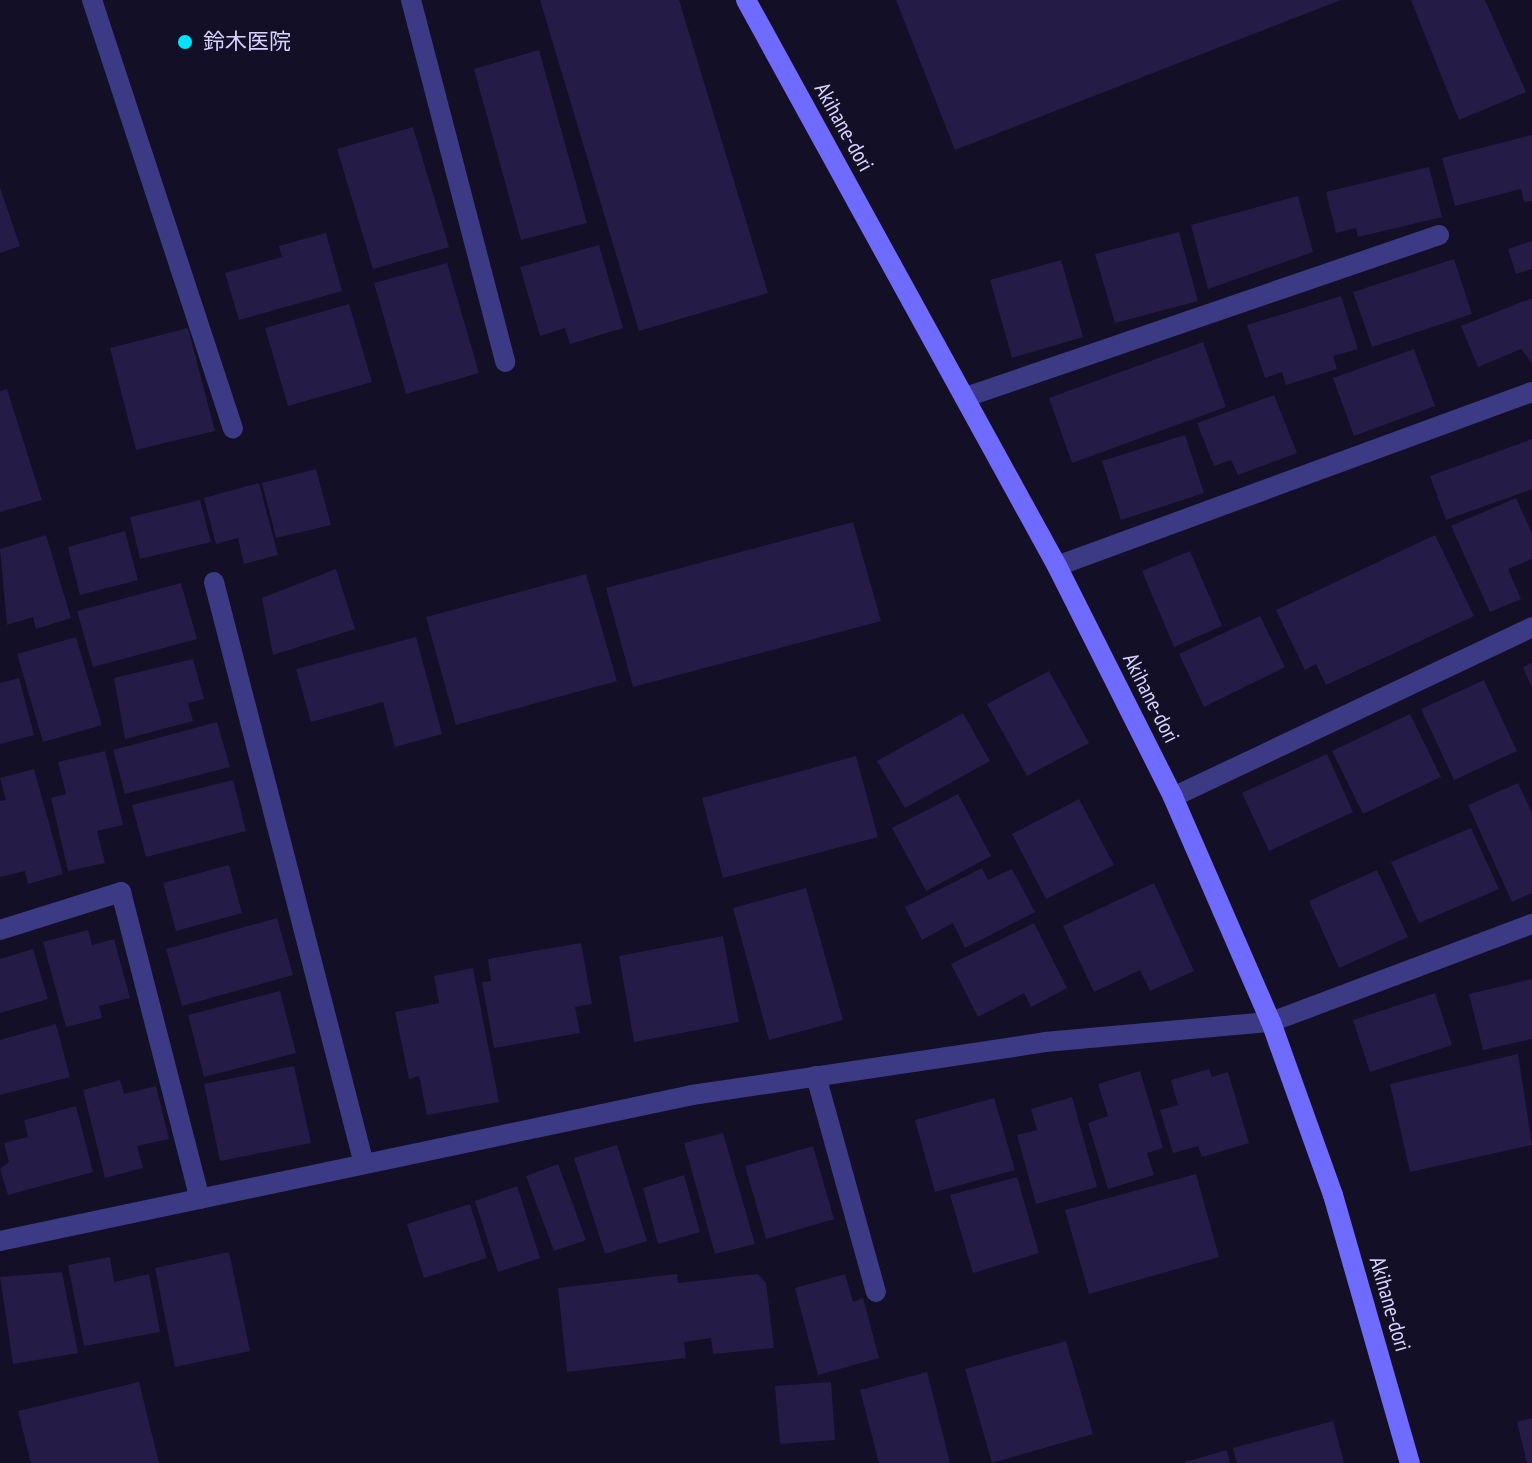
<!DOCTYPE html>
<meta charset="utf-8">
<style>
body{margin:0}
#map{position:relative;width:1532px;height:1463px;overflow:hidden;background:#130f26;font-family:"PT Sans Narrow","Noto Sans JP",sans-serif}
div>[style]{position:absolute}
.building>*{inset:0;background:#241b47}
.lane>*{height:20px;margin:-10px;padding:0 10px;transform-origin:10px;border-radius:10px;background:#3d3a85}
.street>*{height:20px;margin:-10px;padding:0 10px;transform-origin:10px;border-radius:10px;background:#3d3a85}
.secondary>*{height:20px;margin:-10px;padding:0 10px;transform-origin:10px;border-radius:10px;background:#6f6bff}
.dots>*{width:22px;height:22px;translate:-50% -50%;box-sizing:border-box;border:4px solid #130f26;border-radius:50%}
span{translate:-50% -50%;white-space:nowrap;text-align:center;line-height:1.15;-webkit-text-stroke:8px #130f26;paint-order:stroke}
.poi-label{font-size:22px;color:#d9d4ff}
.left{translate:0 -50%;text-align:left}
.street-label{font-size:22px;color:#d9d4ff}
</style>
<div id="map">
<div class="building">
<div style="clip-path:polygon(540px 0,679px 0,768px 293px,639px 331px)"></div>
<div style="clip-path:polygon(896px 0,1341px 0,955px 150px)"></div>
<div style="clip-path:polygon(1411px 0,1485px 0,1526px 92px,1459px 120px)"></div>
<div style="clip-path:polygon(539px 50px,587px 223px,521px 240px,474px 69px)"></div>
<div style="clip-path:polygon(413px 127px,449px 247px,373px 269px,337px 149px)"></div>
<div style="clip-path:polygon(1532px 135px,1532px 201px,1524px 202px,1521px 189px,1455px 206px,1442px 158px)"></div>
<div style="clip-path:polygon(1429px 167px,1442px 217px,1358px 237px,1356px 228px,1336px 233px,1326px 192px)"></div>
<div style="clip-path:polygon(0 188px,20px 246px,0 253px)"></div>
<div style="clip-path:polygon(1298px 196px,1313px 252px,1208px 289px,1191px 225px)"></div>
<div style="clip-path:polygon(1179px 232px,1198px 301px,1115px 323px,1095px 254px)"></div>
<div style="clip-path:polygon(326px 233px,342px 291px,239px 320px,225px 273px,282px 257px,279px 246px)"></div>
<div style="clip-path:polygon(1532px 241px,1532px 269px,1516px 274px,1508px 249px)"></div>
<div style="clip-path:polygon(599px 245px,623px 328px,570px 344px,565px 328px,540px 336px,520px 267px)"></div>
<div style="clip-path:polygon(1454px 259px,1472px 314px,1372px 347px,1353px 292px)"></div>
<div style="clip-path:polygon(1061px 260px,1083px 337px,1012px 358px,990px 280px)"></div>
<div style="clip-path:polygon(447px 263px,479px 373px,406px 394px,374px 283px)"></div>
<div style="clip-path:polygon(1341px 296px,1358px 349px,1333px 356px,1337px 369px,1286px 385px,1282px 372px,1265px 378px,1247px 325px)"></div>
<div style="clip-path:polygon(1532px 298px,1532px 363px,1521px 349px,1478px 367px,1461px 326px)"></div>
<div style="clip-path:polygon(349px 304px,372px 382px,288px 406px,265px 328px)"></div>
<div style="clip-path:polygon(188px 328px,215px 431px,136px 450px,110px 348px)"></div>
<div style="clip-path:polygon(1203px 342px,1226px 407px,1072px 463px,1049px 398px)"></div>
<div style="clip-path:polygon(1414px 349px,1435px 406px,1354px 436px,1333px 378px)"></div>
<div style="clip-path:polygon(7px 389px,42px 500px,0 512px,0 391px)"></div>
<div style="clip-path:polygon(1274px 395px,1297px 453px,1238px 475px,1231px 460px,1214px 466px,1197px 423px)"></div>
<div style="clip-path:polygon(1185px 435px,1204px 493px,1121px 520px,1102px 461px)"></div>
<div style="clip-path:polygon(1532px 439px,1532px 489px,1446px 520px,1430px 476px)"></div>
<div style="clip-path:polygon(316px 469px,331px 525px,276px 538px,262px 483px)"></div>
<div style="clip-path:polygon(259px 483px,278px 555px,244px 564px,238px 538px,216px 544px,204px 498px)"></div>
<div style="clip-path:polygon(1516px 498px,1532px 533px,1532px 559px,1508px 569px,1521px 599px,1490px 612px,1451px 526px)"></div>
<div style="clip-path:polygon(200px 500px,211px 542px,140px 559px,130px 517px)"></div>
<div style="clip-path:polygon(853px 522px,881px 621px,633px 687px,606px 588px)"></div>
<div style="clip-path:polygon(125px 531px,138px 580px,80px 595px,68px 547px)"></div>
<div style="clip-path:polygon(46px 535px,71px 618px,36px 629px,33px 617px,7px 625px,0 549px)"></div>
<div style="clip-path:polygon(1435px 535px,1474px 616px,1326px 685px,1316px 664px,1305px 670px,1276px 610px)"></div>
<div style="clip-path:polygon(1190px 551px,1222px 626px,1174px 647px,1142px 571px)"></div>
<div style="clip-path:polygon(336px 569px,355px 629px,273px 655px,262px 598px)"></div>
<div style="clip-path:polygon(586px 574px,617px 681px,456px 725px,426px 617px)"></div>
<div style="clip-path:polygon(181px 583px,197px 639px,93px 667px,77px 611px)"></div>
<div style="clip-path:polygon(1260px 616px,1285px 667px,1204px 707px,1179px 654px)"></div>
<div style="clip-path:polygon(76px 637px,102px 725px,43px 742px,17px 654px)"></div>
<div style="clip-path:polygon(416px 637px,442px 734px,395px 747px,383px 702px,311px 722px,296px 669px)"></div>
<div style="clip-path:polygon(193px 659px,204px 699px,188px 703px,193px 721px,125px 739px,114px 678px)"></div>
<div style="clip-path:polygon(1532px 663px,1532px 688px,1523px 667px)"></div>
<div style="clip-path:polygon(1049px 671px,1089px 743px,1027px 776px,987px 704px)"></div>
<div style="clip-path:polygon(19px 678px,34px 735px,0 744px,0 683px)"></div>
<div style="clip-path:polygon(1484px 680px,1517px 751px,1454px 780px,1421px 709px)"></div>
<div style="clip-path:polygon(963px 713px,990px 761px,905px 808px,877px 761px)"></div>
<div style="clip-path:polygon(1410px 714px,1441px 777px,1363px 814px,1332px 751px)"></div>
<div style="clip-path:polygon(217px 722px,230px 767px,125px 794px,113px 750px)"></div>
<div style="clip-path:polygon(105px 751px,123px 825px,97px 831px,105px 863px,68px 871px,51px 798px,66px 794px,58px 762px)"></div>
<div style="clip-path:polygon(1327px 754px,1353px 812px,1269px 851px,1242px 793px)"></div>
<div style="clip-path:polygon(856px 756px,878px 837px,723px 878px,702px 798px)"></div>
<div style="clip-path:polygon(34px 769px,63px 874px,28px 884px,25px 871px,0 877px,0 801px,6px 800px,0 778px)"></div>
<div style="clip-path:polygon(233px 780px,246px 831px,146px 857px,132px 805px)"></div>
<div style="clip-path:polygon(1518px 783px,1532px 813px,1532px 893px,1512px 902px,1468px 805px)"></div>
<div style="clip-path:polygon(958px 794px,991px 856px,926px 891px,892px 828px)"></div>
<div style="clip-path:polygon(1079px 799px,1114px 865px,1046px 899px,1012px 834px)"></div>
<div style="clip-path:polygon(1471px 828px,1499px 889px,1419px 923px,1391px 862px)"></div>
<div style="clip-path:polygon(229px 865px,242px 913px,176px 931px,163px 883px)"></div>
<div style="clip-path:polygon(982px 868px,988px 880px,1012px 869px,1035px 912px,965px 948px,953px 923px,922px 940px,905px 907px)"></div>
<div style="clip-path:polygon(1377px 870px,1408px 937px,1339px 968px,1309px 901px)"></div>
<div style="clip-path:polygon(1154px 883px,1194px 971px,1150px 991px,1140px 970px,1094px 992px,1063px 926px)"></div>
<div style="clip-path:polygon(806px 888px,843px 1020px,769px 1040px,733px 908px)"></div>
<div style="clip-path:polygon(277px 918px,293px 975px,182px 1006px,166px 949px)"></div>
<div style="clip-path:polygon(1034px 923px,1067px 988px,1031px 1007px,1024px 993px,978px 1017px,951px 964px)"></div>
<div style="clip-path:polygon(88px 930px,92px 945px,114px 939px,130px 998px,99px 1006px,102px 1018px,66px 1027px,43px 942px)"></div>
<div style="clip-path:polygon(723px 936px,739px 1022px,634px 1042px,619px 956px)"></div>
<div style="clip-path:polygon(581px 943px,592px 1004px,575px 1007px,580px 1033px,494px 1048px,482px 982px,491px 981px,488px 959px)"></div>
<div style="clip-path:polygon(33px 949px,48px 999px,0 1013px,0 959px)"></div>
<div style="clip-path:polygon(473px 968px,499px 1102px,427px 1115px,419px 1076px,409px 1079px,395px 1012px,439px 1003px,434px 976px)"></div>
<div style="clip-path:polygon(1532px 979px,1532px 1039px,1483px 1050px,1469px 994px)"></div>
<div style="clip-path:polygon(280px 991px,296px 1053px,204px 1077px,188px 1015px)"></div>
<div style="clip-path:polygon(1435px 993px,1452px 1045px,1370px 1072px,1353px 1020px)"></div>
<div style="clip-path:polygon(56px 1024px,70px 1077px,0 1095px,0 1040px)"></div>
<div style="clip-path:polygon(1518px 1054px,1532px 1145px,1410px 1172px,1390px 1084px)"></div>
<div style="clip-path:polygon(294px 1066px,311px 1143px,220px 1161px,204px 1084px)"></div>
<div style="clip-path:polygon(1209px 1069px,1212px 1077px,1228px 1072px,1249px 1143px,1202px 1157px,1198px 1146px,1173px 1153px,1160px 1110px,1178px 1105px,1171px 1080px)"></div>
<div style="clip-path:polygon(1140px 1071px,1163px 1148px,1147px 1153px,1154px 1175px,1108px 1189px,1088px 1123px,1108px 1116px,1098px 1084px)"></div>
<div style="clip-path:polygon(120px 1080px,124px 1094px,156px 1086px,169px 1139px,137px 1146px,143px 1168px,105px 1178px,83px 1090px)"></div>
<div style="clip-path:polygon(1072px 1097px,1097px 1187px,1036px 1204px,1017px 1135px,1037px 1130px,1031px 1109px)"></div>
<div style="clip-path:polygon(994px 1098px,1015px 1170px,935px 1192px,915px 1120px)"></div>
<div style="clip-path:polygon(76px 1106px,93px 1172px,8px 1195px,0 1169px,9px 1162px,4px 1143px,28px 1137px,24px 1120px)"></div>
<div style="clip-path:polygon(723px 1133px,755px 1244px,715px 1254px,684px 1143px)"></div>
<div style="clip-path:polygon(617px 1145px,647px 1241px,605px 1254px,574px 1158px)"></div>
<div style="clip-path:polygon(813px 1146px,834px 1219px,766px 1239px,745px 1166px)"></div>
<div style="clip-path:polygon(558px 1164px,586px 1240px,554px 1251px,526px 1176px)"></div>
<div style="clip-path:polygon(1196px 1174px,1219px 1257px,1089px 1294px,1065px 1210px)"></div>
<div style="clip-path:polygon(684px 1175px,700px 1232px,658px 1244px,643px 1188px)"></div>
<div style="clip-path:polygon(1017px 1177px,1039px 1253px,973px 1273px,950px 1195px)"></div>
<div style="clip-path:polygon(517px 1186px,540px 1258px,498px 1272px,475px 1201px)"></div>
<div style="clip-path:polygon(470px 1204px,487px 1258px,424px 1278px,407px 1224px)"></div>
<div style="clip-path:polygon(229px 1252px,250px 1351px,175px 1367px,155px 1268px)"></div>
<div style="clip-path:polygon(110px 1257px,114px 1282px,149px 1274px,160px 1332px,84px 1346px,68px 1265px)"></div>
<div style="clip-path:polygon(62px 1272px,78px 1353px,13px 1364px,0 1277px)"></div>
<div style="clip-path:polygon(677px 1274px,678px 1283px,758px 1274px,766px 1283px,774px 1348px,713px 1354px,711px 1338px,684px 1342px,686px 1358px,567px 1372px,558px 1288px)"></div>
<div style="clip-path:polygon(845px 1274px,853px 1302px,863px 1298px,879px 1358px,818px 1375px,795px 1288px)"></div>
<div style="clip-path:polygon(1066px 1341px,1093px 1434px,992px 1463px,965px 1369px)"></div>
<div style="clip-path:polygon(927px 1372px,950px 1463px,879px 1463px,860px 1390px)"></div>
<div style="clip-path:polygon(139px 1382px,159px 1463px,31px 1463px,18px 1411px)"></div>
<div style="clip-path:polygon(831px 1382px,835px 1440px,780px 1444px,775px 1386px)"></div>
<div style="clip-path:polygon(1532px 1418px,1532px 1463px,1527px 1463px,1517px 1422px)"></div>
<div style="clip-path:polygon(1333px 1421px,1344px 1463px,1237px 1463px,1233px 1448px)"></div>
<div style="clip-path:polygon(1227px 1450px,1230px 1463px,1185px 1463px,1185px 1462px)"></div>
</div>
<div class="lane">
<div style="left:966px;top:397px;width:500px;rotate:-18.9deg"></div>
<div style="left:1057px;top:566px;width:506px;rotate:-20.12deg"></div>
<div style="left:214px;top:582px;width:601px;rotate:75.55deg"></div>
<div style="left:1173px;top:797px;width:397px;rotate:-25.3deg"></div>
<div style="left:0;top:930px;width:127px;rotate:-17.4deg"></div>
<div style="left:121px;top:892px;width:317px;rotate:75.6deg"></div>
<div style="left:1271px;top:1022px;width:279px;rotate:-20.6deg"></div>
<div style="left:816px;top:1076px;width:224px;rotate:74.5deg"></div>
</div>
<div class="street">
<div style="left:92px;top:0;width:451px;rotate:71.8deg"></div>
<div style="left:411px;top:0;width:374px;rotate:75.4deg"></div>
<div style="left:0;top:1241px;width:707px;rotate:-11.91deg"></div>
<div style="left:692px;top:1095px;width:357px;rotate:-8.5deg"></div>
<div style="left:1045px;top:1042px;width:227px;rotate:-5.1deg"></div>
</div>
<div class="secondary">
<div style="left:746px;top:0;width:646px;rotate:61.21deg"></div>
<div style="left:1057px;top:566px;width:258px;rotate:63.3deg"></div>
<div style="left:1173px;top:797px;width:245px;rotate:66.5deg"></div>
<div style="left:1271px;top:1022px;width:184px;rotate:70.3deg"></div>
<div style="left:1333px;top:1195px;width:279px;rotate:74deg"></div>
</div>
<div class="dots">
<div style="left:185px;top:42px;background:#00e5ff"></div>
</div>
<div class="poi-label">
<span class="left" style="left:203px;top:42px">鈴木医院</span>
</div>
<div class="street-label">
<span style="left:844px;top:127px;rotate:61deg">Akihane-dori</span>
<span style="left:1151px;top:698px;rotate:63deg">Akihane-dori</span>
<span style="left:1390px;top:1304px;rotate:74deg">Akihane-dori</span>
</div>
</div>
